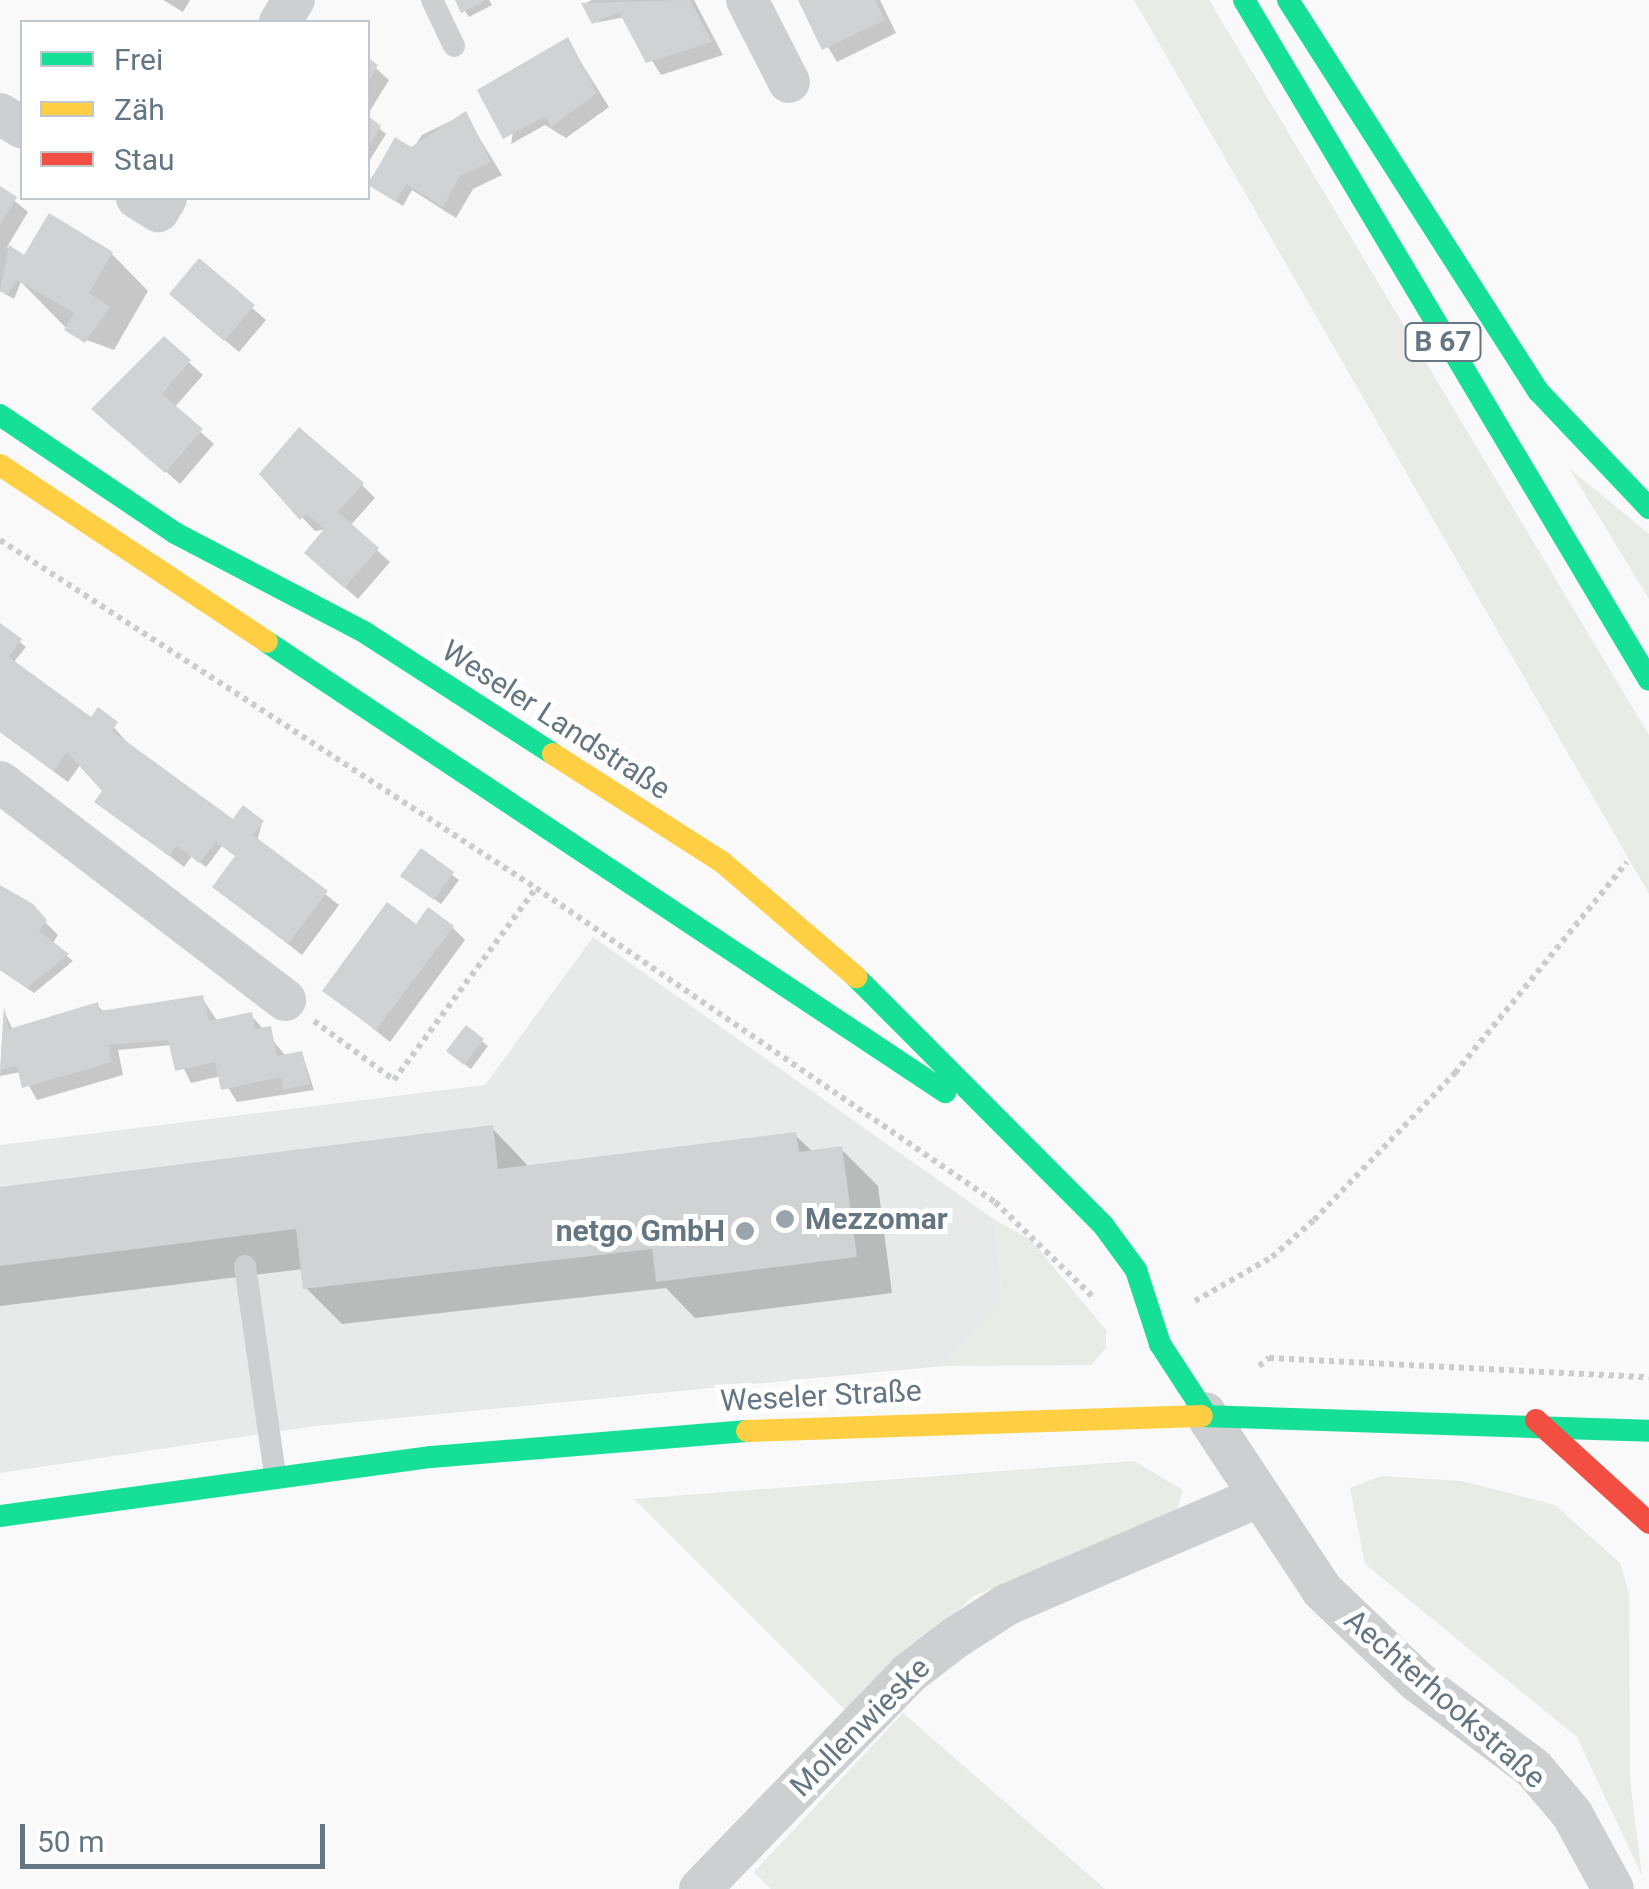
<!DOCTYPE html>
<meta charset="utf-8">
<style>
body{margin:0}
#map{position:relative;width:1649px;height:1889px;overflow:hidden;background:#f9f9f9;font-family:Roboto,sans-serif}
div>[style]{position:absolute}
.built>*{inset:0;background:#e8e9e9}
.green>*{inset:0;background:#e8ebe6}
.shadow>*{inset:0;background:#0003}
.building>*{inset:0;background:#d0d2d3}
.path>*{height:6px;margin-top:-3px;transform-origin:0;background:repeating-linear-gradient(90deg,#cbcccd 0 5px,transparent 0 10px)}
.lane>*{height:22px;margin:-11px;padding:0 11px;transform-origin:11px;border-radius:11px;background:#cecfd0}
.street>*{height:42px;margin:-21px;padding:0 21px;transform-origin:21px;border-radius:21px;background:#cecfd0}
.fast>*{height:22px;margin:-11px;padding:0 11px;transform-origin:11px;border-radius:11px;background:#16e098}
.slow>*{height:22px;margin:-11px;padding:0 11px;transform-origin:11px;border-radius:11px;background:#ffcf43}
.jam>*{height:22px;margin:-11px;padding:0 11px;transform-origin:11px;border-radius:11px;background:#f24e42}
.dots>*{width:28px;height:28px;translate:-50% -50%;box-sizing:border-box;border:5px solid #fff;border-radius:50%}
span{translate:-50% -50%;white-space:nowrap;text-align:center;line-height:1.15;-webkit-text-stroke:10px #fff;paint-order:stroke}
.shield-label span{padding:2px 8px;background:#fff;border:2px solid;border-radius:8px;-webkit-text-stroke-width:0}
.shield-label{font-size:28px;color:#657683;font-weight:700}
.street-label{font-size:30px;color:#657683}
.poi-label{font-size:30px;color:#657683;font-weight:700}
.left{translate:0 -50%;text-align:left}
.right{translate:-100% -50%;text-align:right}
.legend{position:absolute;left:20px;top:20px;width:350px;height:180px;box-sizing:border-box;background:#fff;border:2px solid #c1c8cd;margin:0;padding:12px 18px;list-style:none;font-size:30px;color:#657683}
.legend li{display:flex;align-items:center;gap:20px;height:50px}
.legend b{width:50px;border:2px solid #c1c8cd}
.scale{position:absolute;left:20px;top:1824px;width:305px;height:45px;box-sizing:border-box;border:5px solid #657683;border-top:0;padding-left:12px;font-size:30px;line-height:35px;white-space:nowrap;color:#657683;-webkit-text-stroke:8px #fff;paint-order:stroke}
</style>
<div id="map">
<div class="built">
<div style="clip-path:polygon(593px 937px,995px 1220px,1002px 1299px,943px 1366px,315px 1426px,0 1473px,0 1145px,485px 1085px)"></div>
</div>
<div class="green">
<div style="clip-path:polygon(1134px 0,1209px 0,1649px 735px,1649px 894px)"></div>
<div style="clip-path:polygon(1569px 468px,1649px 534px,1649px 599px)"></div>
<div style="clip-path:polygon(995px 1220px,1030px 1239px,1106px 1330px,1106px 1348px,1091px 1365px,943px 1366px,1002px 1299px)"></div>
<div style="clip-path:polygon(1134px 1461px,1183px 1490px,1175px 1516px,974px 1596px,845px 1710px,634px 1499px)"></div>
<div style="clip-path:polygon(1382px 1476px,1462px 1481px,1555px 1505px,1620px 1563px,1629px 1594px,1630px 1781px,1642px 1876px,1577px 1737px,1365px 1564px,1350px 1488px)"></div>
<div style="clip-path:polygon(903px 1713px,1105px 1889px,771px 1889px,754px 1872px)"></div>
</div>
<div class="shadow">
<div style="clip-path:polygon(163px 0,190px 0,183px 12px)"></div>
<div style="clip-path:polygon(457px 0,489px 0,492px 5px,469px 17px)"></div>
<div style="clip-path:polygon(592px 0,694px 0,723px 55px,661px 75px,625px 17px,594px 23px,584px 4px)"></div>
<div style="clip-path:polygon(800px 0,880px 0,896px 33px,837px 62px)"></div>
<div style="clip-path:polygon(567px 40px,609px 107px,566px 138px,545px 125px,511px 144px,521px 84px,513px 69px)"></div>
<div style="clip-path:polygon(368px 61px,389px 80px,368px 114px)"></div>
<div style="clip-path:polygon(465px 114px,502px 175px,473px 189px,456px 218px,412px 190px,403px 206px,368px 183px,396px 140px,412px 151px,422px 135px)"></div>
<div style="clip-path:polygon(368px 119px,386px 134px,368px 163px)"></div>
<div style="clip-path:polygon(0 189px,28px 212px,7px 247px,25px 258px,112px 254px,148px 291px,114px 350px,73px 335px,21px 282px,14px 299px,0 291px)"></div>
<div style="clip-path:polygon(200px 262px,266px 320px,239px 352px,200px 319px)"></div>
<div style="clip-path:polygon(164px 340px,203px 375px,174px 408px,214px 444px,180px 484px,95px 409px)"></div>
<div style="clip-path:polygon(262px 474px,362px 485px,375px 498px,350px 526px,390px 562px,358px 599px,320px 566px,327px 529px,315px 531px)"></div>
<div style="clip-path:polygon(0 626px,26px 647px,13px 663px,92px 721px,99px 711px,135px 751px,233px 822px,262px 823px,257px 841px,339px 905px,302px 955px,215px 887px,237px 857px,222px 846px,206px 867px,192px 856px,184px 867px,98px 801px,105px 791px,81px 764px,68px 782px,0 732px)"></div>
<div style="clip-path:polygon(421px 852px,459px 880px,441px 904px,409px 881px)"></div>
<div style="clip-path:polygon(0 888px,45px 922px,58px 935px,52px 944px,73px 961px,34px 993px,0 970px)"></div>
<div style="clip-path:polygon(452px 927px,465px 940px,390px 1042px,325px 990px,416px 928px)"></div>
<div style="clip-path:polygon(202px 998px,218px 1022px,251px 1015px,286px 1056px,302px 1053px,314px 1090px,237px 1102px,221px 1076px,191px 1083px,172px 1045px,118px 1050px,123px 1075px,37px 1100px,21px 1072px,0 1076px,4px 1011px,13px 1030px,97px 1005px,105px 1013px)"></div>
<div style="clip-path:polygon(482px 1041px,488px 1046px,471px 1069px,455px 1057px)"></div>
<div style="clip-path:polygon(492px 1128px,530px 1168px,795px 1135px,813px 1152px,841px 1149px,878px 1186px,892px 1293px,695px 1318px,666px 1288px,342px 1324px,305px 1287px,303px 1269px,0 1306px,0 1189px)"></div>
</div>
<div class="building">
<div style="clip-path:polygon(455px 0,486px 0,461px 13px)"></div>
<div style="clip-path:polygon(690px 0,712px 42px,646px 63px,619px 12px,592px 24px,581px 3px)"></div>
<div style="clip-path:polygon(798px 0,875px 0,885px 20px,822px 50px)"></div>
<div style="clip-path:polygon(568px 37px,597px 93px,551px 127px,546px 116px,503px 139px,477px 90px)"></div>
<div style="clip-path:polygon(368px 58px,378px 65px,368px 82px)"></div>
<div style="clip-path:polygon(466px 111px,491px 162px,460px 176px,443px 207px,406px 184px,396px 202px,368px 185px,395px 137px,411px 147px)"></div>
<div style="clip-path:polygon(368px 116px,381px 126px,368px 148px)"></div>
<div style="clip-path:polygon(0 186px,17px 197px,0 225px)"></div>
<div style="clip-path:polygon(49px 213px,113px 252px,89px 293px,110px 307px,85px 343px,64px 330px,74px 313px,17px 280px,7px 295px,0 291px,9px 245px,24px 255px)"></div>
<div style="clip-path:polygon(199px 258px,255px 305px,224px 341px,169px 294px)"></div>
<div style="clip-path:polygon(164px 336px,191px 360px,162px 394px,203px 429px,165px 473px,91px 409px)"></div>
<div style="clip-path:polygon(299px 427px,364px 483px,338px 512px,379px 548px,344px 588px,304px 553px,324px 529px,306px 513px,300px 520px,259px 474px)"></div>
<div style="clip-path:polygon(0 623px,22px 639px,9px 657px,91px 717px,98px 707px,118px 722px,112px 731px,233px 819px,243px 805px,264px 821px,253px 835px,328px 891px,288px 944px,212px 887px,235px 856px,216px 842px,199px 863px,177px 846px,169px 856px,94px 802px,102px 791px,67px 752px,54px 771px,0 731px)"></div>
<div style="clip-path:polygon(421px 848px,454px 872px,434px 900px,400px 876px)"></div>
<div style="clip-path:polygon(0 885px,33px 904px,47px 920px,39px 931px,69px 954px,27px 988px,0 969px)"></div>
<div style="clip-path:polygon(387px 902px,416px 924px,428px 907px,454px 926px,376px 1030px,322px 991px)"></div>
<div style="clip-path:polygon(203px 995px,209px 1021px,252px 1012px,255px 1029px,271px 1026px,277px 1056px,302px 1051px,310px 1084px,283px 1090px,281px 1077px,221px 1090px,215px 1062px,175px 1071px,168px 1040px,108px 1045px,112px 1062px,22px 1088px,17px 1066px,0 1070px,4px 1007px,9px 1029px,98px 1002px,100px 1011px)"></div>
<div style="clip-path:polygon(466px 1025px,484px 1039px,464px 1065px,446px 1051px)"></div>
<div style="clip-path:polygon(493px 1125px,498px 1169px,796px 1132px,799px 1152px,842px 1146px,857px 1257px,656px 1282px,652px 1249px,303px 1289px,296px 1229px,0 1266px,0 1187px)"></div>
</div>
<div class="path">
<div style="left:0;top:540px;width:639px;rotate:32.99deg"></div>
<div style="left:536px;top:888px;width:556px;rotate:34.38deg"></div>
<div style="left:995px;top:1202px;width:139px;rotate:44.1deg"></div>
<div style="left:314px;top:1021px;width:99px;rotate:36.4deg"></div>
<div style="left:394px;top:1080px;width:239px;rotate:-53.5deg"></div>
<div style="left:1195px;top:1301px;width:89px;rotate:-29.7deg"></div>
<div style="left:1272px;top:1257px;width:56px;rotate:-41.4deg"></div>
<div style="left:1314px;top:1220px;width:204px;rotate:-46.2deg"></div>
<div style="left:1455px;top:1073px;width:272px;rotate:-50.8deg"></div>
<div style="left:1259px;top:1366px;width:13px;rotate:-39deg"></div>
<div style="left:1269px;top:1358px;width:380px;rotate:2.9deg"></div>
</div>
<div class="lane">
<div style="left:432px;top:0;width:51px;rotate:64.4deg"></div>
<div style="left:245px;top:1266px;width:211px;rotate:81.8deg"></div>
</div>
<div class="street">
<div style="left:747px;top:0;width:92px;rotate:62.9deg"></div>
<div style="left:280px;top:22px;width:26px;rotate:-58deg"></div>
<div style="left:0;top:114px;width:26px;rotate:31deg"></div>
<div style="left:137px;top:198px;width:25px;rotate:32deg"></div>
<div style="left:158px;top:211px;width:15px;rotate:-58deg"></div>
<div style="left:0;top:782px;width:359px;rotate:37.4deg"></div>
<div style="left:1205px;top:1413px;width:212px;rotate:56.5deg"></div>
<div style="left:1322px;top:1590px;width:132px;rotate:43.8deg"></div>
<div style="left:1417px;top:1681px;width:146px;rotate:36.9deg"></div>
<div style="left:1534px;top:1769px;width:59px;rotate:49.8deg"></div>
<div style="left:1572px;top:1814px;width:85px;rotate:61.3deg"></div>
<div style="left:700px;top:1889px;width:299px;rotate:-45.9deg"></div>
<div style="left:908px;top:1674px;width:59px;rotate:-37.5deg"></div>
<div style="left:955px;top:1638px;width:61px;rotate:-32.9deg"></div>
<div style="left:1006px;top:1605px;width:276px;rotate:-23.2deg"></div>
</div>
<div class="fast">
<div style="left:1244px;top:0;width:791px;rotate:59.22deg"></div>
<div style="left:1288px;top:0;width:465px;rotate:57.4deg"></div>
<div style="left:1539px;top:392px;width:160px;rotate:46.5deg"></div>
<div style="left:0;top:415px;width:211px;rotate:34deg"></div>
<div style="left:175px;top:533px;width:213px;rotate:27.6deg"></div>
<div style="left:364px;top:632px;width:225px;rotate:32.8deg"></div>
<div style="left:267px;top:642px;width:814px;rotate:33.57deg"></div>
<div style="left:856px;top:977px;width:350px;rotate:45.1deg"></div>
<div style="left:1103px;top:1225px;width:56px;rotate:53.7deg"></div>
<div style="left:1136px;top:1270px;width:78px;rotate:72deg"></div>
<div style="left:1160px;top:1344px;width:82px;rotate:56.9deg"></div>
<div style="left:1202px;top:1416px;width:447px;rotate:1.9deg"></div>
<div style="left:0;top:1516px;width:435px;rotate:-7.8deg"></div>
<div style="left:431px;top:1457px;width:317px;rotate:-4.7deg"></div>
</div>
<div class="slow">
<div style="left:0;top:465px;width:320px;rotate:33.5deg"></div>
<div style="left:553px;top:754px;width:201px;rotate:32.6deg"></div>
<div style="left:722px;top:862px;width:177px;rotate:40.6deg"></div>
<div style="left:747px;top:1431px;width:455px;rotate:-1.9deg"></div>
</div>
<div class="jam">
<div style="left:1536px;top:1420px;width:153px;rotate:42.3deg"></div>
</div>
<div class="dots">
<div style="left:785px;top:1219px;background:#99a4ac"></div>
<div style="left:745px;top:1231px;background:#99a4ac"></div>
</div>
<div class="shield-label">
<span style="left:1443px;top:342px">B 67</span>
</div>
<div class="street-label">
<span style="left:556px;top:720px;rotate:33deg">Weseler Landstraße</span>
<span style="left:821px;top:1396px;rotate:-3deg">Weseler Straße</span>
<span style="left:1445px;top:1699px;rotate:41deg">Aechterhookstraße</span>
<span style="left:860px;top:1727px;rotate:-45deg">Mollenwieske</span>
</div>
<div class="poi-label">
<span class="left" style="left:805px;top:1219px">Mezzomar</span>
<span class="right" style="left:725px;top:1231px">netgo GmbH</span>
</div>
<ul class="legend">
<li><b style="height:12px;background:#16e098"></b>Frei</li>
<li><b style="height:12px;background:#ffcf43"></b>Zäh</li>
<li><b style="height:12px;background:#f24e42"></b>Stau</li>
</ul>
<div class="scale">50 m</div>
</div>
